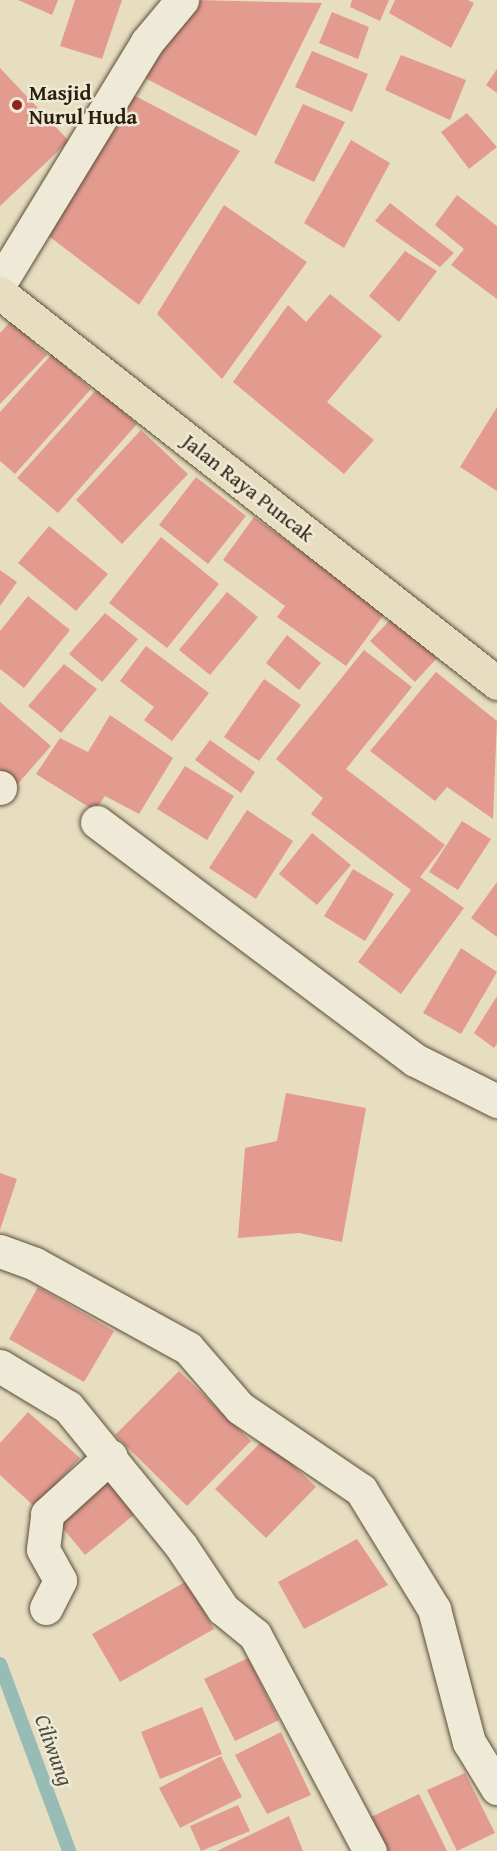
<!DOCTYPE html>
<style>
body{margin:0}
#map{position:relative;width:497px;height:1851px;overflow:hidden;background:#e7dec1;font-family:"Gentium Book Plus",serif}
div>[style]{position:absolute}
.stream>*{height:14px;margin:-7px;padding:0 7px;transform-origin:7px;border-radius:7px;background:#97bcb6}
.building>*{inset:0;background:#e39b90}
.roads{filter:drop-shadow(0 0 2px #5c4e39) drop-shadow(0 0 2px #5c4e39)}
.minor>*{height:33px;margin:-16.5px;padding:0 16.5px;transform-origin:16.5px;border-radius:16.5px;background:#efead7}
.highway>*{height:33px;margin:-16.5px;padding:0 16.5px;transform-origin:16.5px;border-radius:16.5px;background:#e7dec1}
.dots>*{width:16px;height:16px;translate:-50% -50%;box-sizing:border-box;border:3px solid #efead7;border-radius:50%}
span{translate:-50% -50%;white-space:nowrap;text-align:center;line-height:1.15;-webkit-text-stroke:5px #efead7;paint-order:stroke}
.poi-label{font-size:21px;color:#2d1e0c;font-weight:700}
.left{translate:0 -50%;text-align:left}
.street-label{font-size:21px;color:#2d1e0c}
.water-label{font-size:22px;color:#4d4d3f;font-style:italic}
</style>
<div id="map">
<div class="stream">
<div style="left:0;top:1664px;width:199px;rotate:69.7deg"></div>
</div>
<div class="building">
<div style="clip-path:polygon(18px 0,58px 0,52px 15px)"></div>
<div style="clip-path:polygon(75px 0,122px 0,102px 59px,60px 46px)"></div>
<div style="clip-path:polygon(196px 0,322px 3px,256px 136px,145px 78px)"></div>
<div style="clip-path:polygon(352px 0,389px 0,380px 21px,350px 7px)"></div>
<div style="clip-path:polygon(395px 0,468px 0,474px 3px,451px 48px,389px 13px)"></div>
<div style="clip-path:polygon(332px 12px,369px 27px,358px 59px,319px 43px)"></div>
<div style="clip-path:polygon(312px 51px,368px 74px,352px 112px,295px 87px)"></div>
<div style="clip-path:polygon(401px 55px,466px 80px,450px 120px,385px 90px)"></div>
<div style="clip-path:polygon(0 68px,69px 141px,0 206px)"></div>
<div style="clip-path:polygon(497px 69px,497px 93px,486px 85px)"></div>
<div style="clip-path:polygon(124px 90px,240px 151px,139px 305px,46px 234px)"></div>
<div style="clip-path:polygon(303px 104px,345px 122px,314px 182px,274px 163px)"></div>
<div style="clip-path:polygon(467px 113px,497px 147px,469px 169px,441px 132px)"></div>
<div style="clip-path:polygon(351px 140px,390px 163px,344px 248px,304px 223px)"></div>
<div style="clip-path:polygon(457px 195px,497px 226px,497px 299px,451px 265px,464px 249px,435px 225px)"></div>
<div style="clip-path:polygon(390px 203px,454px 253px,440px 267px,375px 221px)"></div>
<div style="clip-path:polygon(224px 205px,307px 262px,222px 379px,157px 314px)"></div>
<div style="clip-path:polygon(405px 251px,437px 271px,399px 322px,369px 296px)"></div>
<div style="clip-path:polygon(330px 294px,382px 336px,327px 402px,374px 440px,344px 474px,233px 382px,288px 305px,306px 322px)"></div>
<div style="clip-path:polygon(11px 321px,47px 355px,0 404px,0 333px)"></div>
<div style="clip-path:polygon(52px 354px,91px 389px,15px 474px,0 461px,0 412px)"></div>
<div style="clip-path:polygon(97px 389px,137px 424px,58px 513px,17px 478px)"></div>
<div style="clip-path:polygon(497px 407px,497px 491px,460px 467px)"></div>
<div style="clip-path:polygon(141px 430px,188px 474px,122px 544px,76px 500px)"></div>
<div style="clip-path:polygon(196px 477px,246px 516px,208px 564px,159px 525px)"></div>
<div style="clip-path:polygon(254px 517px,385px 613px,346px 666px,277px 617px,285px 606px,223px 560px)"></div>
<div style="clip-path:polygon(49px 526px,108px 574px,76px 611px,18px 563px)"></div>
<div style="clip-path:polygon(161px 537px,219px 584px,167px 648px,109px 603px)"></div>
<div style="clip-path:polygon(0 570px,17px 582px,0 606px)"></div>
<div style="clip-path:polygon(227px 592px,258px 617px,210px 675px,179px 650px)"></div>
<div style="clip-path:polygon(28px 596px,70px 630px,24px 688px,0 669px,0 631px)"></div>
<div style="clip-path:polygon(105px 613px,138px 639px,102px 682px,69px 654px)"></div>
<div style="clip-path:polygon(392px 618px,437px 658px,415px 682px,370px 641px)"></div>
<div style="clip-path:polygon(287px 635px,321px 663px,299px 690px,266px 663px)"></div>
<div style="clip-path:polygon(146px 646px,209px 693px,172px 741px,144px 720px,154px 707px,120px 681px)"></div>
<div style="clip-path:polygon(364px 650px,412px 687px,346px 769px,445px 845px,420px 877px,464px 908px,401px 994px,358px 962px,411px 890px,311px 814px,323px 798px,276px 759px)"></div>
<div style="clip-path:polygon(64px 664px,97px 689px,61px 733px,28px 706px)"></div>
<div style="clip-path:polygon(436px 672px,497px 721px,493px 819px,447px 787px,435px 801px,370px 751px)"></div>
<div style="clip-path:polygon(264px 679px,301px 705px,259px 761px,224px 737px)"></div>
<div style="clip-path:polygon(0 702px,51px 746px,15px 787px,0 774px)"></div>
<div style="clip-path:polygon(110px 715px,173px 758px,139px 814px,105px 796px,95px 811px,36px 774px,60px 738px,88px 752px)"></div>
<div style="clip-path:polygon(210px 740px,255px 772px,241px 793px,195px 760px)"></div>
<div style="clip-path:polygon(185px 766px,234px 796px,207px 840px,157px 809px)"></div>
<div style="clip-path:polygon(247px 810px,293px 841px,256px 899px,209px 868px)"></div>
<div style="clip-path:polygon(462px 821px,491px 839px,458px 890px,429px 872px)"></div>
<div style="clip-path:polygon(312px 833px,351px 865px,317px 905px,279px 874px)"></div>
<div style="clip-path:polygon(353px 869px,394px 894px,365px 941px,324px 916px)"></div>
<div style="clip-path:polygon(497px 882px,497px 937px,471px 918px)"></div>
<div style="clip-path:polygon(461px 948px,497px 972px,461px 1034px,423px 1013px)"></div>
<div style="clip-path:polygon(497px 996px,497px 1044px,494px 1048px,474px 1033px)"></div>
<div style="clip-path:polygon(286px 1093px,366px 1108px,342px 1242px,299px 1233px,238px 1238px,245px 1148px,277px 1141px)"></div>
<div style="clip-path:polygon(0 1173px,17px 1179px,0 1230px)"></div>
<div style="clip-path:polygon(38px 1287px,114px 1331px,84px 1382px,9px 1339px)"></div>
<div style="clip-path:polygon(179px 1371px,251px 1441px,187px 1506px,115px 1435px)"></div>
<div style="clip-path:polygon(28px 1412px,80px 1458px,35px 1507px,0 1475px,0 1443px)"></div>
<div style="clip-path:polygon(265px 1438px,316px 1487px,266px 1538px,215px 1489px)"></div>
<div style="clip-path:polygon(108px 1479px,135px 1514px,85px 1555px,57px 1521px)"></div>
<div style="clip-path:polygon(357px 1539px,388px 1585px,304px 1629px,278px 1582px)"></div>
<div style="clip-path:polygon(187px 1581px,214px 1629px,120px 1682px,92px 1634px)"></div>
<div style="clip-path:polygon(248px 1658px,279px 1720px,235px 1741px,204px 1679px)"></div>
<div style="clip-path:polygon(202px 1707px,222px 1754px,160px 1779px,141px 1732px)"></div>
<div style="clip-path:polygon(281px 1732px,311px 1795px,267px 1814px,235px 1755px)"></div>
<div style="clip-path:polygon(221px 1756px,242px 1797px,180px 1828px,159px 1788px)"></div>
<div style="clip-path:polygon(465px 1773px,495px 1833px,457px 1851px,427px 1790px)"></div>
<div style="clip-path:polygon(419px 1794px,447px 1851px,385px 1851px,369px 1818px)"></div>
<div style="clip-path:polygon(238px 1805px,250px 1831px,201px 1851px,190px 1826px)"></div>
<div style="clip-path:polygon(289px 1816px,303px 1851px,217px 1851px)"></div>
</div>
<div class="roads">
<div class="minor">
<div style="left:0;top:283px;width:282px;rotate:-58.6deg"></div>
<div style="left:147px;top:42px;width:55px;rotate:-50.2deg"></div>
<div style="left:0;top:787px;width:1px;rotate:90deg"></div>
<div style="left:97px;top:822px;width:397px;rotate:36.8deg"></div>
<div style="left:415px;top:1060px;width:92px;rotate:26.6deg"></div>
<div style="left:0;top:1251px;width:37px;rotate:20deg"></div>
<div style="left:35px;top:1264px;width:175px;rotate:28.8deg"></div>
<div style="left:188px;top:1348px;width:79px;rotate:49.1deg"></div>
<div style="left:240px;top:1408px;width:146px;rotate:34.1deg"></div>
<div style="left:361px;top:1490px;width:140px;rotate:58.5deg"></div>
<div style="left:434px;top:1609px;width:138px;rotate:75.3deg"></div>
<div style="left:469px;top:1742px;width:54px;rotate:58.7deg"></div>
<div style="left:0;top:1366px;width:79px;rotate:31.1deg"></div>
<div style="left:68px;top:1407px;width:179px;rotate:50.9deg"></div>
<div style="left:181px;top:1546px;width:76px;rotate:56.3deg"></div>
<div style="left:223px;top:1609px;width:41px;rotate:39.1deg"></div>
<div style="left:255px;top:1635px;width:245px;rotate:62deg"></div>
<div style="left:46px;top:1608px;width:31px;rotate:-63deg"></div>
<div style="left:60px;top:1580px;width:35px;rotate:-119deg"></div>
<div style="left:43px;top:1549px;width:35px;rotate:-83deg"></div>
<div style="left:47px;top:1514px;width:86px;rotate:-42.2deg"></div>
</div>
<div class="highway">
<div style="left:0;top:293px;width:632px;rotate:38.12deg"></div>
</div>
</div>
<div class="dots">
<div style="left:17px;top:105px;background:#8f2418"></div>
</div>
<div class="poi-label">
<span class="left" style="left:29px;top:105px">Masjid<br>Nurul Huda</span>
</div>
<div class="street-label">
<span style="left:248px;top:488px;rotate:38deg">Jalan Raya Puncak</span>
</div>
<div class="water-label">
<span style="left:54px;top:1750px;rotate:70deg">Ciliwung</span>
</div>
</div>
